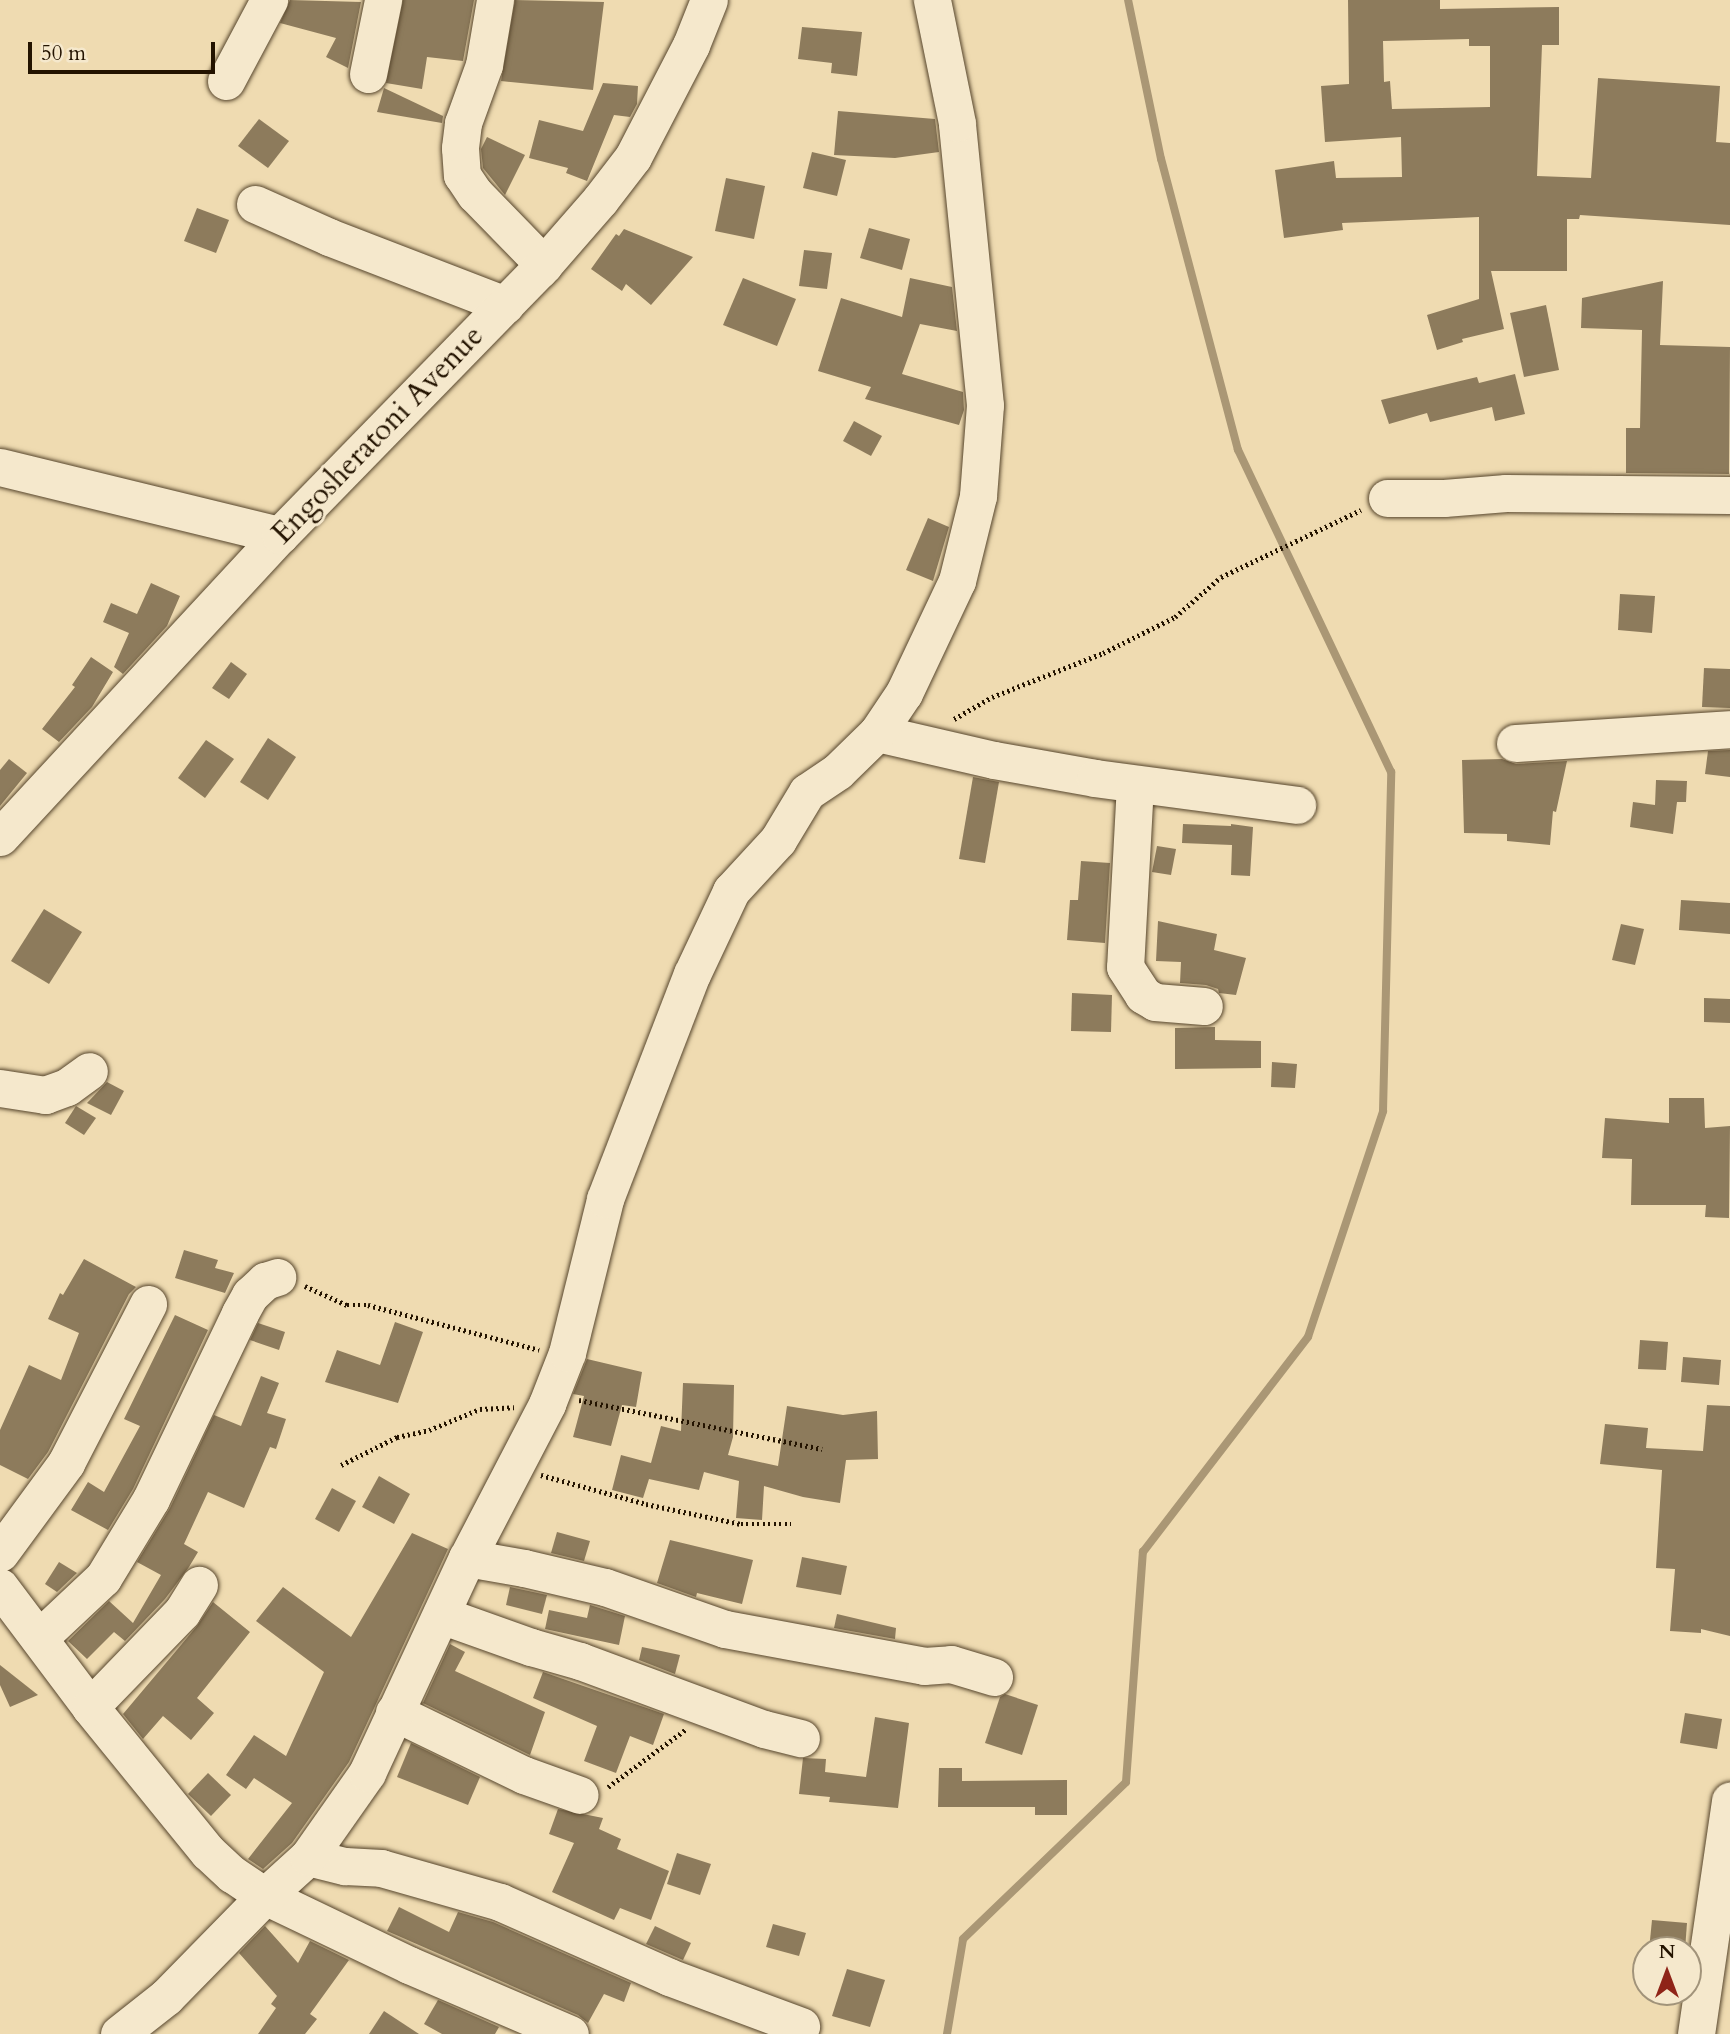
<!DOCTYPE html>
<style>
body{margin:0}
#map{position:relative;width:1730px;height:2034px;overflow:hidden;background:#efdbb1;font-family:Cardo,serif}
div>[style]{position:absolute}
.stream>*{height:8px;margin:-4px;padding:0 4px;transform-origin:4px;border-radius:4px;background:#aa9775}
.building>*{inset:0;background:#8d7b5c}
.path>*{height:4.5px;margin-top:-2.25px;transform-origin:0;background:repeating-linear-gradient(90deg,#231300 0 2px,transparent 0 5.5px)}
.roads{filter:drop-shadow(0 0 2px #56452c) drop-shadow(0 0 2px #56452c)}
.minor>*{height:37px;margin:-18.5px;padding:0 18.5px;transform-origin:18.5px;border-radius:18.5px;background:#f5e8cc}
span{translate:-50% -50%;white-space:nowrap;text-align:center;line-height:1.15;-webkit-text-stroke:6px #f5e8cc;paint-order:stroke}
.street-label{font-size:30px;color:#231300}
.north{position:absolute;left:1632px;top:1936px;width:70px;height:70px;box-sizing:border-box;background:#f5e8cc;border:2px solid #a1937a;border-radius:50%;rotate:0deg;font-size:19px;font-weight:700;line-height:28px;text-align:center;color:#231300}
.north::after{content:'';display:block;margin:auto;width:24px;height:32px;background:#8f2418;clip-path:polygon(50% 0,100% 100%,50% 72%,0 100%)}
.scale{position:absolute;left:28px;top:42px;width:187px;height:32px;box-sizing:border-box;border:4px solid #231300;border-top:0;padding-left:9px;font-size:21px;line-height:24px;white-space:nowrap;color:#231300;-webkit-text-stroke:5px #f5e8cc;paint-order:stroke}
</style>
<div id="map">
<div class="stream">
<div style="left:947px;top:2034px;width:96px;rotate:-80.4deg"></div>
<div style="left:963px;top:1939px;width:226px;rotate:-43.9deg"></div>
<div style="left:1126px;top:1782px;width:231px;rotate:-85.8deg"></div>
<div style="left:1143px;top:1552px;width:271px;rotate:-52.5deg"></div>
<div style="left:1308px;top:1337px;width:238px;rotate:-71.6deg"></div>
<div style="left:1383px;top:1111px;width:339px;rotate:-88.6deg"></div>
<div style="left:1391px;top:772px;width:357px;rotate:-115.4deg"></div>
<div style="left:1238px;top:450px;width:301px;rotate:-104.8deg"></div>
<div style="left:1161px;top:159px;width:162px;rotate:-101.7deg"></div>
</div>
<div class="building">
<div style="clip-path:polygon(290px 0,361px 2px,348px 68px,326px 57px,336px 38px,280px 23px)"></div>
<div style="clip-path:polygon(403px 0,474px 0,463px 61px,427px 57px,422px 89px,386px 83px)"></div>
<div style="clip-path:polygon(515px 0,604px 2px,593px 90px,501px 81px)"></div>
<div style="clip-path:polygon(evenodd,1348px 0,1440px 0,1440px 9px,1559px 7px,1559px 45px,1542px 45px,1537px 176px,1591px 178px,1598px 78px,1720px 86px,1716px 142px,1730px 143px,1730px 225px,1580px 215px,1579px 219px,1567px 219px,1567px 271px,1491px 271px,1504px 329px,1462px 339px,1463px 342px,1437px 350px,1427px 315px,1479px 299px,1479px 217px,1342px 223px,1343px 230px,1284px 238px,1275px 170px,1334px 161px,1336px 178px,1402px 177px,1401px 137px,1325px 142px,1321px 86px,1349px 84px,1348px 0,1469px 39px,1469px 46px,1490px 46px,1490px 107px,1392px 109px,1390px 81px,1384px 82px,1383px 41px,1469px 39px)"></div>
<div style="clip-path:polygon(802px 27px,862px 32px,857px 76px,831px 73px,832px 63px,798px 59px)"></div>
<div style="clip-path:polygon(603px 83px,638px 86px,637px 104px,630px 117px,614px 115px,587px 181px,566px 173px,568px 168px,529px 158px,539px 120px,583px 131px)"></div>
<div style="clip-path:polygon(384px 88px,443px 116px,442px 123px,377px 112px)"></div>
<div style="clip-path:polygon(838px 111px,935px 119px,939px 152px,895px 158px,834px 155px)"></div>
<div style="clip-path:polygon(259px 119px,289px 141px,268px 168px,238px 146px)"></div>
<div style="clip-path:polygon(487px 137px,525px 155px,505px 195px,483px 168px,481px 149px)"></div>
<div style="clip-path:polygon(812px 152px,846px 160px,837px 196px,803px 188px)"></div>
<div style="clip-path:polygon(726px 178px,765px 186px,754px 239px,715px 231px)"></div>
<div style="clip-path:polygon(197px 208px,229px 220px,216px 253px,184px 241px)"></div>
<div style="clip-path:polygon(869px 228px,910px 239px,902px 270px,860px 258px)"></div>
<div style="clip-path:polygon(624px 229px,693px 257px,651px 305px,626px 284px,622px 291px,591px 269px,616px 234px,619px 236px)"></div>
<div style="clip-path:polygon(804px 250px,832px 253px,827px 289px,799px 286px)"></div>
<div style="clip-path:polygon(743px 278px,796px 299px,777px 346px,723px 325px)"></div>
<div style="clip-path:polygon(910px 278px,952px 287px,957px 331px,920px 324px,902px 374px,963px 392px,964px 410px,959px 425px,865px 399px,871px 387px,818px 371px,841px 298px,902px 317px)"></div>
<div style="clip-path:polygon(1663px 281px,1660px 345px,1730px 347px,1729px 474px,1626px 473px,1626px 428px,1640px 428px,1642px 330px,1581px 328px,1582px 298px)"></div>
<div style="clip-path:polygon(1546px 305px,1559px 370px,1524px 377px,1510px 313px)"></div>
<div style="clip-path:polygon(1515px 374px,1525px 414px,1495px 421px,1492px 407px,1430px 422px,1427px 413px,1389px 424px,1381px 400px,1477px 377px,1479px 383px)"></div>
<div style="clip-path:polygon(854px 421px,882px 436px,871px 456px,843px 441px)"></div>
<div style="clip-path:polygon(928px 518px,949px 527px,933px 581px,906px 570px)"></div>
<div style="clip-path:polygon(151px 583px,180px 596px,167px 626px,123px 674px,114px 667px,129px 633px,103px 622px,111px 603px,137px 614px)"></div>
<div style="clip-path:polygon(1620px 594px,1655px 596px,1652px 633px,1618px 630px)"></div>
<div style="clip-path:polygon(91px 657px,113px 672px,92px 707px,59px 742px,42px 729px,75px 687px,72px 685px)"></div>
<div style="clip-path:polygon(231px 662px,247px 674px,229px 699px,212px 688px)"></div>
<div style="clip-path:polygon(1704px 668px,1730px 669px,1730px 708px,1702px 707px)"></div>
<div style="clip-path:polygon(268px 738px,296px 757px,268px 800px,240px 782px)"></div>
<div style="clip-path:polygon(206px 740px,234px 759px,205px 798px,178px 778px)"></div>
<div style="clip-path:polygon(1730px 750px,1730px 777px,1705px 774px,1708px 751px)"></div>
<div style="clip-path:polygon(9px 759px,27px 773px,0 806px,0 770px)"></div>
<div style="clip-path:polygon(1502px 759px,1516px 764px,1567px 761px,1556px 812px,1553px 811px,1550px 845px,1507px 841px,1507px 834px,1464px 833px,1462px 760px)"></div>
<div style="clip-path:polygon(973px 777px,999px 782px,985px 863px,959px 859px)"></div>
<div style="clip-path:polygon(1656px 780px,1687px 781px,1686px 802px,1677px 802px,1673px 834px,1630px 827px,1633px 802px,1655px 805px)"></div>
<div style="clip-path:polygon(1183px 824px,1231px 826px,1231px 824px,1253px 827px,1250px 876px,1231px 875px,1232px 845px,1182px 843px)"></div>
<div style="clip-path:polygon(1157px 846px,1176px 849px,1171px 875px,1152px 872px)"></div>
<div style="clip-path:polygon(1081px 861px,1110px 863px,1105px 943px,1067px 940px,1070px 900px,1078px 900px)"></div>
<div style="clip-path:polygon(1681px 900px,1730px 903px,1730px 934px,1679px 930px)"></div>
<div style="clip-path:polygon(44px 909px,82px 932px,49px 984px,11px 961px)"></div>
<div style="clip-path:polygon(1158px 921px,1217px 934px,1214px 950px,1246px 958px,1236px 995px,1219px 993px,1218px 989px,1206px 985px,1180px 983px,1181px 962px,1156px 961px)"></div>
<div style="clip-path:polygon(1621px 924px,1644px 929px,1635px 965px,1612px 960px)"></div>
<div style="clip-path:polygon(1072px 993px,1112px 995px,1111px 1032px,1071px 1031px)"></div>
<div style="clip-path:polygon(1704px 998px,1730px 999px,1730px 1023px,1704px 1022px)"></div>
<div style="clip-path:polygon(1215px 1027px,1215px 1040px,1261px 1041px,1261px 1068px,1175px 1069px,1175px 1028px)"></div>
<div style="clip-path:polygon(1272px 1062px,1297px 1064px,1295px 1088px,1271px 1087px)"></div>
<div style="clip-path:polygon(107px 1082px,124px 1091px,111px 1115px,87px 1103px)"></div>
<div style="clip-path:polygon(1669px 1098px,1704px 1098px,1705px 1128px,1730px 1126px,1729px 1218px,1705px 1217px,1706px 1205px,1631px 1205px,1632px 1159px,1602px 1158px,1605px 1118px,1669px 1123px)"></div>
<div style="clip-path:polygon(76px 1106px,96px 1118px,84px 1135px,65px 1123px)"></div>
<div style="clip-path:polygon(184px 1250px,218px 1260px,215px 1268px,234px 1273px,225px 1293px,175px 1278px)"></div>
<div style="clip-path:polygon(84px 1259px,136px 1287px,129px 1294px,48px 1452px,28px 1479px,0 1465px,0 1430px,29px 1365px,61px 1380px,79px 1333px,48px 1319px,60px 1293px,63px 1295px)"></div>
<div style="clip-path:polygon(175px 1315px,208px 1330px,133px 1489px,108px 1530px,71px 1510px,88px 1482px,104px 1492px,140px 1426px,124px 1419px)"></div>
<div style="clip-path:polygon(395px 1322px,423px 1332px,398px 1403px,325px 1382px,337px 1350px,380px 1365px)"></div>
<div style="clip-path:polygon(258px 1323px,285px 1332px,279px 1350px,250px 1340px)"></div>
<div style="clip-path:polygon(1640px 1340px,1668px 1342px,1666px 1370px,1638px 1369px)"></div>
<div style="clip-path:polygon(1683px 1357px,1721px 1360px,1719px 1385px,1681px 1382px)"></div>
<div style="clip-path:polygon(587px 1359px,642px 1372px,636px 1407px,622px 1405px,611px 1446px,573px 1437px,584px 1396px,573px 1394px)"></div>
<div style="clip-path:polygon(261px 1376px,279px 1383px,267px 1413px,286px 1419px,276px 1449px,270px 1447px,244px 1508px,208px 1492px,184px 1544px,198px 1552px,189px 1567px,165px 1599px,125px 1641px,114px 1632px,87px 1659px,68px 1641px,109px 1601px,133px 1623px,161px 1575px,137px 1562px,170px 1508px,214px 1415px,241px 1426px)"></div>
<div style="clip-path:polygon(683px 1383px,734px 1385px,733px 1437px,728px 1455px,778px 1466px,787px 1406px,843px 1415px,877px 1411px,878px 1459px,846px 1460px,840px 1503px,803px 1497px,764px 1486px,762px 1520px,736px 1518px,739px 1481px,704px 1472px,699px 1490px,649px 1479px,643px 1498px,612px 1490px,621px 1455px,651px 1463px,661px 1426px,681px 1431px)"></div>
<div style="clip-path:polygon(1707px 1405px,1730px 1406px,1730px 1636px,1701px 1629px,1701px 1633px,1670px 1631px,1675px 1569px,1656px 1568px,1662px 1470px,1600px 1464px,1605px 1424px,1648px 1428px,1646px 1448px,1703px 1451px)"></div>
<div style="clip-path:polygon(379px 1476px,410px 1494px,394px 1524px,362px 1507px)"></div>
<div style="clip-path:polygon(332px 1488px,356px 1501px,339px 1532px,315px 1519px)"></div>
<div style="clip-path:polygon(557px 1532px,590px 1541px,584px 1561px,551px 1553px)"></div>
<div style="clip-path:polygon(412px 1533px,448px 1549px,349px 1762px,292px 1843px,263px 1869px,248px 1859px,292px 1803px,254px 1778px,246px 1789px,226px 1775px,254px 1735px,286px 1756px,324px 1672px,256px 1621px,283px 1587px,351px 1637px)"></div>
<div style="clip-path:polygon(670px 1540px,753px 1560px,742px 1604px,697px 1593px,696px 1597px,657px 1583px)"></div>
<div style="clip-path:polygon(802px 1557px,847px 1566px,841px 1595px,796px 1587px)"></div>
<div style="clip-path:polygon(59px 1562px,77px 1573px,57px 1592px,45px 1584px)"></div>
<div style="clip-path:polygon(510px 1587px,547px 1595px,542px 1614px,506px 1605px)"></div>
<div style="clip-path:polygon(213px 1602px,250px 1632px,197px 1698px,214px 1713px,191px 1740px,163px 1716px,143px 1739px,123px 1714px,197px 1626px)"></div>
<div style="clip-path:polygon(590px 1605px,625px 1616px,619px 1645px,545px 1629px,549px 1610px,587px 1618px)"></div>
<div style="clip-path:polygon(837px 1614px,896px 1628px,895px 1639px,834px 1628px)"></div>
<div style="clip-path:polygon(450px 1644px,465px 1652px,455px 1671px,545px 1712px,530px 1755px,423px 1703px)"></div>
<div style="clip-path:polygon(642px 1647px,680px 1655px,675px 1674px,639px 1660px)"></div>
<div style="clip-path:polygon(0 1665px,38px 1695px,10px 1707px,0 1685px)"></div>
<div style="clip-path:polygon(543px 1672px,664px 1714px,653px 1745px,630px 1736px,616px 1773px,584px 1761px,597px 1726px,533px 1698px)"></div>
<div style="clip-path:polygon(1005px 1694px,1038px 1705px,1022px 1755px,985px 1743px,1000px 1697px)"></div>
<div style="clip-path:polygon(1685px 1713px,1722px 1719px,1717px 1749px,1680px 1743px)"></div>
<div style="clip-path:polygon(875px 1717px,909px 1723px,898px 1808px,829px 1802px,830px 1797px,799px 1794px,803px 1758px,826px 1759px,825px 1772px,866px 1777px)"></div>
<div style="clip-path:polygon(411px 1743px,480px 1777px,468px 1805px,397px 1777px)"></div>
<div style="clip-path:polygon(939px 1768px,962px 1768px,962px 1781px,1067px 1780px,1067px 1815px,1035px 1815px,1035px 1807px,938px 1807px)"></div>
<div style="clip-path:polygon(208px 1773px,231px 1795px,211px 1816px,188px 1794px)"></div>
<div style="clip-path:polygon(558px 1809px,603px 1818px,599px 1829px,621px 1839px,617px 1849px,669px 1871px,651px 1920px,620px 1908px,614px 1920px,552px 1892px,574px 1843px,549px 1834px)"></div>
<div style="clip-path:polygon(677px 1853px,711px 1864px,700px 1895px,667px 1884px)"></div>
<div style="clip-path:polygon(399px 1907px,449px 1932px,458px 1912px,493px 1922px,631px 1983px,624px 2002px,604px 1994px,588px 2023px,578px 2015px,387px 1931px)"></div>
<div style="clip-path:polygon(1652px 1920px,1687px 1923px,1685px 1950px,1649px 1950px)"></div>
<div style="clip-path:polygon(773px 1924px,806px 1933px,799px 1956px,766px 1947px)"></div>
<div style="clip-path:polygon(265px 1926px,298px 1963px,310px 1941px,349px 1960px,310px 2014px,317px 2019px,305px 2034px,258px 2034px,276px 2008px,271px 2004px,277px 1996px,239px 1953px)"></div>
<div style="clip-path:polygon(655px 1926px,691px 1943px,683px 1960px,646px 1944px)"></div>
<div style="clip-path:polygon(847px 1969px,885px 1980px,870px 2027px,832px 2016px)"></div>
<div style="clip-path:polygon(438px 2000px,499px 2027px,495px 2034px,442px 2034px,424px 2024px)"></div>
<div style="clip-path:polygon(384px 2011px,419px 2034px,369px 2034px)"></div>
</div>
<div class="path">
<div style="left:954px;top:719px;width:44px;rotate:-30.1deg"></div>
<div style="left:992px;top:697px;width:119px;rotate:-21.6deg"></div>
<div style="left:1103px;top:653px;width:80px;rotate:-26.6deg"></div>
<div style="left:1175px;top:617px;width:61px;rotate:-41deg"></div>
<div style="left:1221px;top:577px;width:155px;rotate:-25.6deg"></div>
<div style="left:305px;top:1286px;width:46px;rotate:24.3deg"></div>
<div style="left:347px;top:1305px;width:21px"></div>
<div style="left:368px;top:1305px;width:177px;rotate:14.7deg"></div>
<div style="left:579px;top:1400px;width:248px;rotate:11.4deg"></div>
<div style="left:341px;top:1465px;width:63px;rotate:-26.6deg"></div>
<div style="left:397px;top:1437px;width:33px;rotate:-12deg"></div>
<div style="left:429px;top:1430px;width:55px;rotate:-22.4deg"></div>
<div style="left:480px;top:1409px;width:34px;rotate:-3deg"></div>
<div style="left:541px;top:1475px;width:109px;rotate:15.4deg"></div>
<div style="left:646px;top:1504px;width:97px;rotate:11.9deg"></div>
<div style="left:741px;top:1524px;width:50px"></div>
<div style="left:608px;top:1787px;width:96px;rotate:-36.5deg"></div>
</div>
<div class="roads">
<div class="minor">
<div style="left:495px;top:0;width:66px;rotate:99.6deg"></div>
<div style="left:484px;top:65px;width:62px;rotate:109.9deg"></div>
<div style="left:463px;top:123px;width:25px;rotate:97deg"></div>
<div style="left:460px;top:148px;width:27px;rotate:86deg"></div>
<div style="left:462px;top:175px;width:23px;rotate:56deg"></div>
<div style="left:475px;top:194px;width:99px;rotate:45.8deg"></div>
<div style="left:368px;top:74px;width:76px;rotate:-78.5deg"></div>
<div style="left:226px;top:81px;width:92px;rotate:-62deg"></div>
<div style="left:255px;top:204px;width:81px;rotate:24deg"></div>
<div style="left:329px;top:237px;width:189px;rotate:21.1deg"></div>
<div style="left:0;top:467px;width:288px;rotate:13.7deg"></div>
<div style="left:1387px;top:498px;width:57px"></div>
<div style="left:1444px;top:498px;width:62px;rotate:-4.6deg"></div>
<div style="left:1506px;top:493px;width:224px;rotate:0.5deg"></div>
<div style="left:877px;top:733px;width:120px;rotate:13deg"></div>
<div style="left:994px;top:760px;width:103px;rotate:10.1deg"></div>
<div style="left:1095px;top:778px;width:204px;rotate:7.6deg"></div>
<div style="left:1515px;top:743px;width:215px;rotate:-3.7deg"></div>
<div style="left:1135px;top:784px;width:183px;rotate:93.1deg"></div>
<div style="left:1125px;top:967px;width:33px;rotate:57deg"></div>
<div style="left:1143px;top:995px;width:14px;rotate:30deg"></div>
<div style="left:1155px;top:1002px;width:49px;rotate:4.7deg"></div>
<div style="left:0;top:837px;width:412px;rotate:-47.2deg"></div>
<div style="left:280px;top:535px;width:371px;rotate:-45.7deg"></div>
<div style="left:539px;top:270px;width:93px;rotate:-48.9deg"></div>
<div style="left:600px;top:200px;width:54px;rotate:-52.5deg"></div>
<div style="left:633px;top:157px;width:126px;rotate:-62.6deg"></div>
<div style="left:691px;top:45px;width:48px;rotate:-68.2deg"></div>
<div style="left:0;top:1088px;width:46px;rotate:8.8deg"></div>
<div style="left:45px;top:1095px;width:23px;rotate:-20deg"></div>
<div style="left:67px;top:1087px;width:27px;rotate:-36deg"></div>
<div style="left:0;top:1553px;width:112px;rotate:-53.7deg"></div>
<div style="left:66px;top:1463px;width:179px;rotate:-62.7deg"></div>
<div style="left:467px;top:1558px;width:58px;rotate:10deg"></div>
<div style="left:524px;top:1568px;width:83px;rotate:13.2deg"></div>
<div style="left:605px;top:1587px;width:127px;rotate:19.3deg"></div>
<div style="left:725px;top:1629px;width:202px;rotate:10.5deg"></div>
<div style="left:924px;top:1666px;width:27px;rotate:-4deg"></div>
<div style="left:951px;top:1664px;width:45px;rotate:16.8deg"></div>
<div style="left:0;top:1587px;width:150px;rotate:53.1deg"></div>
<div style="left:90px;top:1707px;width:187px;rotate:50.9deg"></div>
<div style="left:208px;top:1852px;width:33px;rotate:43deg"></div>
<div style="left:232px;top:1874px;width:40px;rotate:34deg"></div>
<div style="left:265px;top:1896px;width:160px;rotate:25.6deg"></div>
<div style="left:409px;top:1965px;width:175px;rotate:23.2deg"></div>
<div style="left:441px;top:1615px;width:96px;rotate:19.6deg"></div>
<div style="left:531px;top:1647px;width:51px;rotate:15.9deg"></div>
<div style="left:580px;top:1661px;width:196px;rotate:20.3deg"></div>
<div style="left:764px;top:1729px;width:38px;rotate:14deg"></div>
<div style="left:39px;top:1638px;width:88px;rotate:-43.2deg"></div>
<div style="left:103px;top:1578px;width:92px;rotate:-58.7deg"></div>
<div style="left:151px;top:1499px;width:206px;rotate:-64.4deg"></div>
<div style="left:240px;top:1313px;width:21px;rotate:-61deg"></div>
<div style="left:250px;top:1295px;width:21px;rotate:-43deg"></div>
<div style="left:265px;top:1281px;width:13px;rotate:-18deg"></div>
<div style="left:90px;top:1707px;width:132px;rotate:-45.9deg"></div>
<div style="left:182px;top:1612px;width:32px;rotate:-58deg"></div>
<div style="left:394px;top:1712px;width:144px;rotate:25.9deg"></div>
<div style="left:524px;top:1775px;width:59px;rotate:19.7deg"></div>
<div style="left:308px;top:1857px;width:38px;rotate:14deg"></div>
<div style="left:345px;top:1866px;width:36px;rotate:3deg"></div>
<div style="left:381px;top:1868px;width:124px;rotate:15.9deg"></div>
<div style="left:500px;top:1902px;width:185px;rotate:23.9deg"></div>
<div style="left:669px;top:1977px;width:141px;rotate:20.4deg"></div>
<div style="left:119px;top:2034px;width:60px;rotate:-38.2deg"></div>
<div style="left:166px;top:1997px;width:141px;rotate:-45.6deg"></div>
<div style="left:265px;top:1896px;width:58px;rotate:-42.2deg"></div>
<div style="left:308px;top:1857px;width:103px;rotate:-54.9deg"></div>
<div style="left:367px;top:1773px;width:237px;rotate:-65.1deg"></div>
<div style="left:467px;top:1558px;width:174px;rotate:-62.5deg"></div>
<div style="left:547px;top:1404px;width:55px;rotate:-68.6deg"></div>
<div style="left:567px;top:1353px;width:159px;rotate:-76.1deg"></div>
<div style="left:605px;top:1199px;width:241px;rotate:-68.9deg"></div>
<div style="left:692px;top:974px;width:92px;rotate:-64.8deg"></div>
<div style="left:731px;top:891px;width:69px;rotate:-47.3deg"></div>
<div style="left:778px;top:840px;width:56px;rotate:-58.9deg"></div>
<div style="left:807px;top:792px;width:37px;rotate:-34deg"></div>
<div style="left:838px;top:771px;width:54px;rotate:-44.3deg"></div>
<div style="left:877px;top:733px;width:48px;rotate:-56deg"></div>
<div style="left:904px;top:693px;width:124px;rotate:-64.7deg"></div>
<div style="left:957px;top:581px;width:88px;rotate:-76.1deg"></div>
<div style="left:978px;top:496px;width:91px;rotate:-85.6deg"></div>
<div style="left:985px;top:405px;width:283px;rotate:-95.7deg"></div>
<div style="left:957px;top:123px;width:126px;rotate:-101.5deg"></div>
<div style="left:1696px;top:2034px;width:236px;rotate:-81.7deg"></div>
</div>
</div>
<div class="street-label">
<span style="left:378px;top:435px;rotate:-46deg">Engosheratoni Avenue</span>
</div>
<div class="north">N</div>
<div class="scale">50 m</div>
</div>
